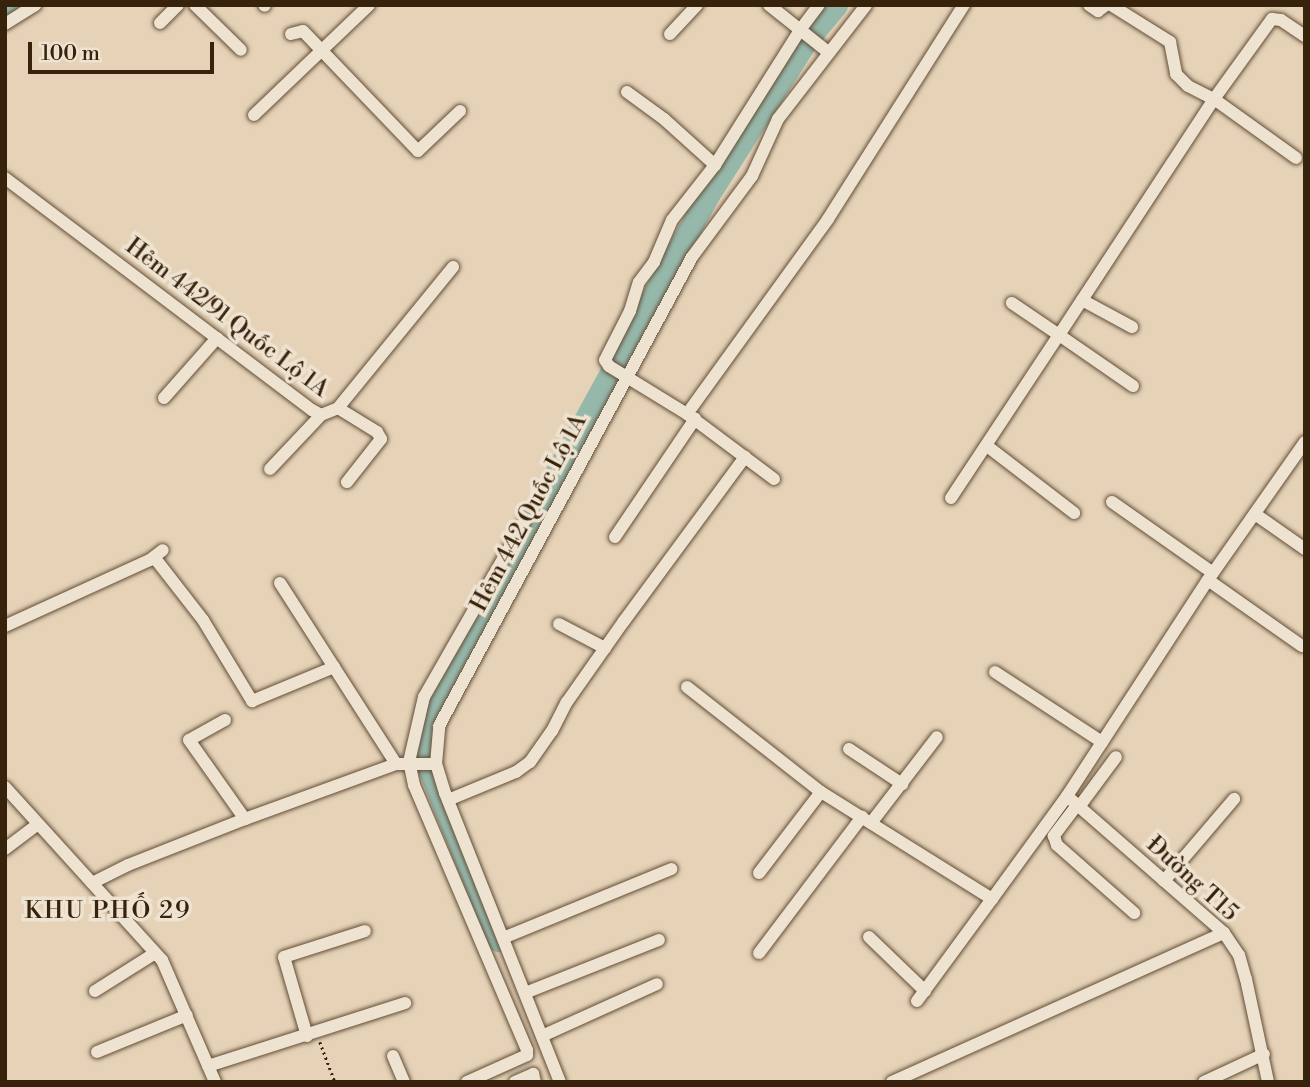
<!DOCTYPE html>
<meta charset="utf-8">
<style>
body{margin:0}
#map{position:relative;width:1310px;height:1087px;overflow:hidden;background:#e5d2b7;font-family:"Libre Bodoni",serif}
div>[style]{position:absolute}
.river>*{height:23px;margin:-11.5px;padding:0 11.5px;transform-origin:11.5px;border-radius:11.5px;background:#96b8ab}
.path>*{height:2.5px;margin-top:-1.25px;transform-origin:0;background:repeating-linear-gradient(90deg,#37220c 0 2px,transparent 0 5.5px)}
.roads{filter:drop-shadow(0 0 2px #624e37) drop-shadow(0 0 2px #624e37)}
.minor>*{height:12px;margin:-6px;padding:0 6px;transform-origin:6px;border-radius:6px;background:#eee2d0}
span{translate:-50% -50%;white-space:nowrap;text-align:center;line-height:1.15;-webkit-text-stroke:7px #eee2d0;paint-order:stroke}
.street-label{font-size:23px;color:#37220c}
.neighbourhood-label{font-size:24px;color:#37220c;letter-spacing:2px}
.frame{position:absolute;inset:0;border:7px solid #37220c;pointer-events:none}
.scale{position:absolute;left:28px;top:42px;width:186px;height:32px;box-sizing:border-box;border:4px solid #37220c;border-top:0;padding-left:9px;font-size:21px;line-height:24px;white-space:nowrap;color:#37220c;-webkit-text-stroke:5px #eee2d0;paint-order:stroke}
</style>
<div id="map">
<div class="river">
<div style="left:5px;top:6px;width:1px;rotate:-45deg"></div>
<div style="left:498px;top:940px;width:188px;rotate:-111.9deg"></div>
<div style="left:428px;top:766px;width:28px;rotate:-105deg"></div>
<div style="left:421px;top:739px;width:19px;rotate:-78deg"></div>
<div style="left:425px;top:720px;width:34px;rotate:-67deg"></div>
<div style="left:438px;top:689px;width:563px;rotate:-61.34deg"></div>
<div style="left:708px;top:195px;width:183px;rotate:-57.5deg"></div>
<div style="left:806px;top:41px;width:47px;rotate:-50.2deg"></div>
</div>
<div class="path">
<div style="left:320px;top:1042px;width:43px;rotate:69.4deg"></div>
</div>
<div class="roads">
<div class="minor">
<div style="left:195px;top:5px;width:64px;rotate:44.4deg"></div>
<div style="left:264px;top:5px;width:1px;rotate:45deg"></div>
<div style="left:769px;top:5px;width:75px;rotate:38.5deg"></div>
<div style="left:1089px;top:5px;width:11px;rotate:34deg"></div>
<div style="left:1098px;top:11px;width:10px;rotate:-37deg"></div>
<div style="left:1111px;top:5px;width:70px;rotate:32.1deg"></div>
<div style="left:1170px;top:42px;width:33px;rotate:79deg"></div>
<div style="left:1176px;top:74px;width:17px;rotate:45deg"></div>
<div style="left:1188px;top:86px;width:29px;rotate:27deg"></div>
<div style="left:1214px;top:99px;width:101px;rotate:35.7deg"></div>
<div style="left:160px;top:23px;width:25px;rotate:-45deg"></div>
<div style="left:5px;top:24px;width:36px;rotate:-32deg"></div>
<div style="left:291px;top:34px;width:12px;rotate:-14deg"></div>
<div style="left:303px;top:31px;width:166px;rotate:46.2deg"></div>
<div style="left:418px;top:151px;width:58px;rotate:-43.6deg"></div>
<div style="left:670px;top:34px;width:40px;rotate:-47deg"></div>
<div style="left:627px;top:92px;width:46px;rotate:36.1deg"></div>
<div style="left:664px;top:119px;width:69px;rotate:42deg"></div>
<div style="left:254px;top:115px;width:159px;rotate:-43.7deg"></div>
<div style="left:5px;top:178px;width:385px;rotate:37.1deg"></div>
<div style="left:312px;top:410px;width:10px;rotate:29deg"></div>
<div style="left:321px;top:415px;width:18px;rotate:-22deg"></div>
<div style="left:338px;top:408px;width:46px;rotate:31.6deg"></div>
<div style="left:377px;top:432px;width:8px;rotate:60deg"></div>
<div style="left:381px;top:439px;width:55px;rotate:128.3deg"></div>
<div style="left:1082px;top:300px;width:57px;rotate:28.4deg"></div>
<div style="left:1133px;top:386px;width:90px;rotate:-145.4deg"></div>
<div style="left:1059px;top:335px;width:282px;rotate:-56.7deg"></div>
<div style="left:1214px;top:99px;width:99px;rotate:-54.1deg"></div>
<div style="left:1272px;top:19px;width:9px;rotate:6deg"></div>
<div style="left:1281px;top:20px;width:29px;rotate:34deg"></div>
<div style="left:164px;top:398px;width:80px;rotate:-48.5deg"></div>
<div style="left:338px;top:408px;width:182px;rotate:-50.8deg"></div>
<div style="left:687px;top:414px;width:241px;rotate:-54.1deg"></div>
<div style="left:828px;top:219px;width:254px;rotate:-57.6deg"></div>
<div style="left:987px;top:446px;width:110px;rotate:37.6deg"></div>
<div style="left:270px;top:469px;width:74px;rotate:-46.6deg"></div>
<div style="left:774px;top:479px;width:109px;rotate:-143.2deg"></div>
<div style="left:687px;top:414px;width:92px;rotate:-148.4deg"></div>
<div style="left:609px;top:366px;width:7px;rotate:-124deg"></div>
<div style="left:605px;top:360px;width:55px;rotate:-63deg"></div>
<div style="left:630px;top:311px;width:30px;rotate:-73deg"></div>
<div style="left:639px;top:282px;width:25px;rotate:-53deg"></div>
<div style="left:654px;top:262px;width:46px;rotate:-66.8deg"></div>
<div style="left:672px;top:220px;width:70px;rotate:-52deg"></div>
<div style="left:715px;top:165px;width:160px;rotate:-57.8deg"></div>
<div style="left:800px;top:30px;width:31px;rotate:-53deg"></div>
<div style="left:951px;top:498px;width:196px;rotate:-56.5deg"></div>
<div style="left:1059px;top:335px;width:57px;rotate:-145.8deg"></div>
<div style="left:1112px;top:502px;width:123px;rotate:35.1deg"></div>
<div style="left:1255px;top:514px;width:61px;rotate:35deg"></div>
<div style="left:615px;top:537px;width:143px;rotate:-55.9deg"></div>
<div style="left:154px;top:557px;width:80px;rotate:52.1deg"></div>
<div style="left:203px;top:620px;width:95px;rotate:58.8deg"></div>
<div style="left:252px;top:701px;width:89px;rotate:-22.5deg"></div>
<div style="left:1208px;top:580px;width:115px;rotate:35.1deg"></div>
<div style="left:280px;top:583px;width:215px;rotate:57.3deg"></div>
<div style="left:559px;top:624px;width:52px;rotate:27.6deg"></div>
<div style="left:5px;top:626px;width:159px;rotate:-24.5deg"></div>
<div style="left:150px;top:560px;width:16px;rotate:-38deg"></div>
<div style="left:995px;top:672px;width:128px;rotate:33.2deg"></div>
<div style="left:687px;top:687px;width:170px;rotate:38.1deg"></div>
<div style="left:821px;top:792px;width:202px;rotate:32deg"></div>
<div style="left:992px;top:899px;width:127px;rotate:-53.9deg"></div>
<div style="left:1067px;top:796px;width:258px;rotate:-56.9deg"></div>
<div style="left:1208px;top:580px;width:169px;rotate:-54.9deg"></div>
<div style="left:225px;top:720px;width:41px;rotate:150.9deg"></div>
<div style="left:189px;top:740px;width:97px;rotate:54.7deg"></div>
<div style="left:849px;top:749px;width:64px;rotate:33.4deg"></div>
<div style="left:5px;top:787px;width:234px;rotate:47.8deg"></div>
<div style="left:162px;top:960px;width:133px;rotate:66.5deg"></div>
<div style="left:1067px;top:796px;width:208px;rotate:41.1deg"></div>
<div style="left:1224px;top:933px;width:27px;rotate:56deg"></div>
<div style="left:1239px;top:955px;width:25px;rotate:74deg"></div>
<div style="left:1246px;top:979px;width:105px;rotate:77.9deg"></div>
<div style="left:448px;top:800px;width:74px;rotate:-22.4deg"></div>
<div style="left:516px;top:772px;width:17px;rotate:-36deg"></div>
<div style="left:530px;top:762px;width:38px;rotate:-55deg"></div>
<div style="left:552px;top:731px;width:33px;rotate:-63deg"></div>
<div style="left:567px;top:702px;width:99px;rotate:-54.9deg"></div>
<div style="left:624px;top:621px;width:204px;rotate:-53.6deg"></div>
<div style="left:1077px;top:805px;width:39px;rotate:127deg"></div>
<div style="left:1054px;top:836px;width:9px;rotate:72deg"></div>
<div style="left:1057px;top:845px;width:103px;rotate:41.4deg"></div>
<div style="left:1079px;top:807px;width:62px;rotate:-53.5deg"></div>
<div style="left:871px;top:823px;width:108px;rotate:-52.5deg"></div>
<div style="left:5px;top:849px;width:41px;rotate:-37.1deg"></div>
<div style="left:759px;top:873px;width:102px;rotate:-52.6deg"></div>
<div style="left:1164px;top:881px;width:108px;rotate:-49.5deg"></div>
<div style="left:92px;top:883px;width:40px;rotate:-26.6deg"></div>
<div style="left:128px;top:865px;width:126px;rotate:-21.5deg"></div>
<div style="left:245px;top:819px;width:161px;rotate:-20deg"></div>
<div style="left:396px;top:764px;width:40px"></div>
<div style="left:869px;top:937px;width:78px;rotate:44deg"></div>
<div style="left:503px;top:938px;width:182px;rotate:-22.3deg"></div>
<div style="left:759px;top:953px;width:171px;rotate:-52.9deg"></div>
<div style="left:95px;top:991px;width:71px;rotate:-32.3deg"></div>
<div style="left:525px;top:993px;width:144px;rotate:-21.6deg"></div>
<div style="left:917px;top:1001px;width:127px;rotate:-53.7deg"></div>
<div style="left:307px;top:1036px;width:82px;rotate:-106.2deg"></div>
<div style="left:284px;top:957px;width:85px;rotate:-17.8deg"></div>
<div style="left:542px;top:1036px;width:126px;rotate:-24.3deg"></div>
<div style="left:97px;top:1052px;width:97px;rotate:-22.3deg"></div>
<div style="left:393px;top:1056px;width:28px;rotate:67deg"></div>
<div style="left:208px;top:1066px;width:207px;rotate:-17.7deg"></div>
<div style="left:467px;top:1082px;width:66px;rotate:-24.2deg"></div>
<div style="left:527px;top:1055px;width:5px;rotate:-90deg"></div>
<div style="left:527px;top:1050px;width:288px;rotate:-113.1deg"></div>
<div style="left:414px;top:785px;width:24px;rotate:-102deg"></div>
<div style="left:409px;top:762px;width:67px;rotate:-77deg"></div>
<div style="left:424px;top:697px;width:203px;rotate:-60.2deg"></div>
<div style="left:515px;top:1082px;width:20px;rotate:-24deg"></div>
<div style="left:533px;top:1074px;width:8px;rotate:76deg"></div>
<div style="left:560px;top:1082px;width:311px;rotate:-111.7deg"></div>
<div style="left:445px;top:793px;width:30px;rotate:-107deg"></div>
<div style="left:436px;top:764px;width:38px;rotate:-85deg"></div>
<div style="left:439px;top:726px;width:533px;rotate:-61.66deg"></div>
<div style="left:692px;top:257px;width:101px;rotate:-53.5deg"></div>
<div style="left:752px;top:176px;width:63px;rotate:-65.5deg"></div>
<div style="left:778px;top:119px;width:144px;rotate:-52.3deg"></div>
<div style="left:892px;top:1082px;width:364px;rotate:-24.2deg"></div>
<div style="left:1204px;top:1082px;width:66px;rotate:-25deg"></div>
</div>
</div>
<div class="street-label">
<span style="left:227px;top:318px;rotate:37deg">Hẻm 442/91 Quốc Lộ 1A</span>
<span style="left:529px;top:513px;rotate:-62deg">Hẻm 442 Quốc Lộ 1A</span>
<span style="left:1192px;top:879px;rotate:42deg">Đường T15</span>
</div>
<div class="neighbourhood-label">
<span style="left:108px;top:912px">KHU PHỐ 29</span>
</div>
<div class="frame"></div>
<div class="scale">100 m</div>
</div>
